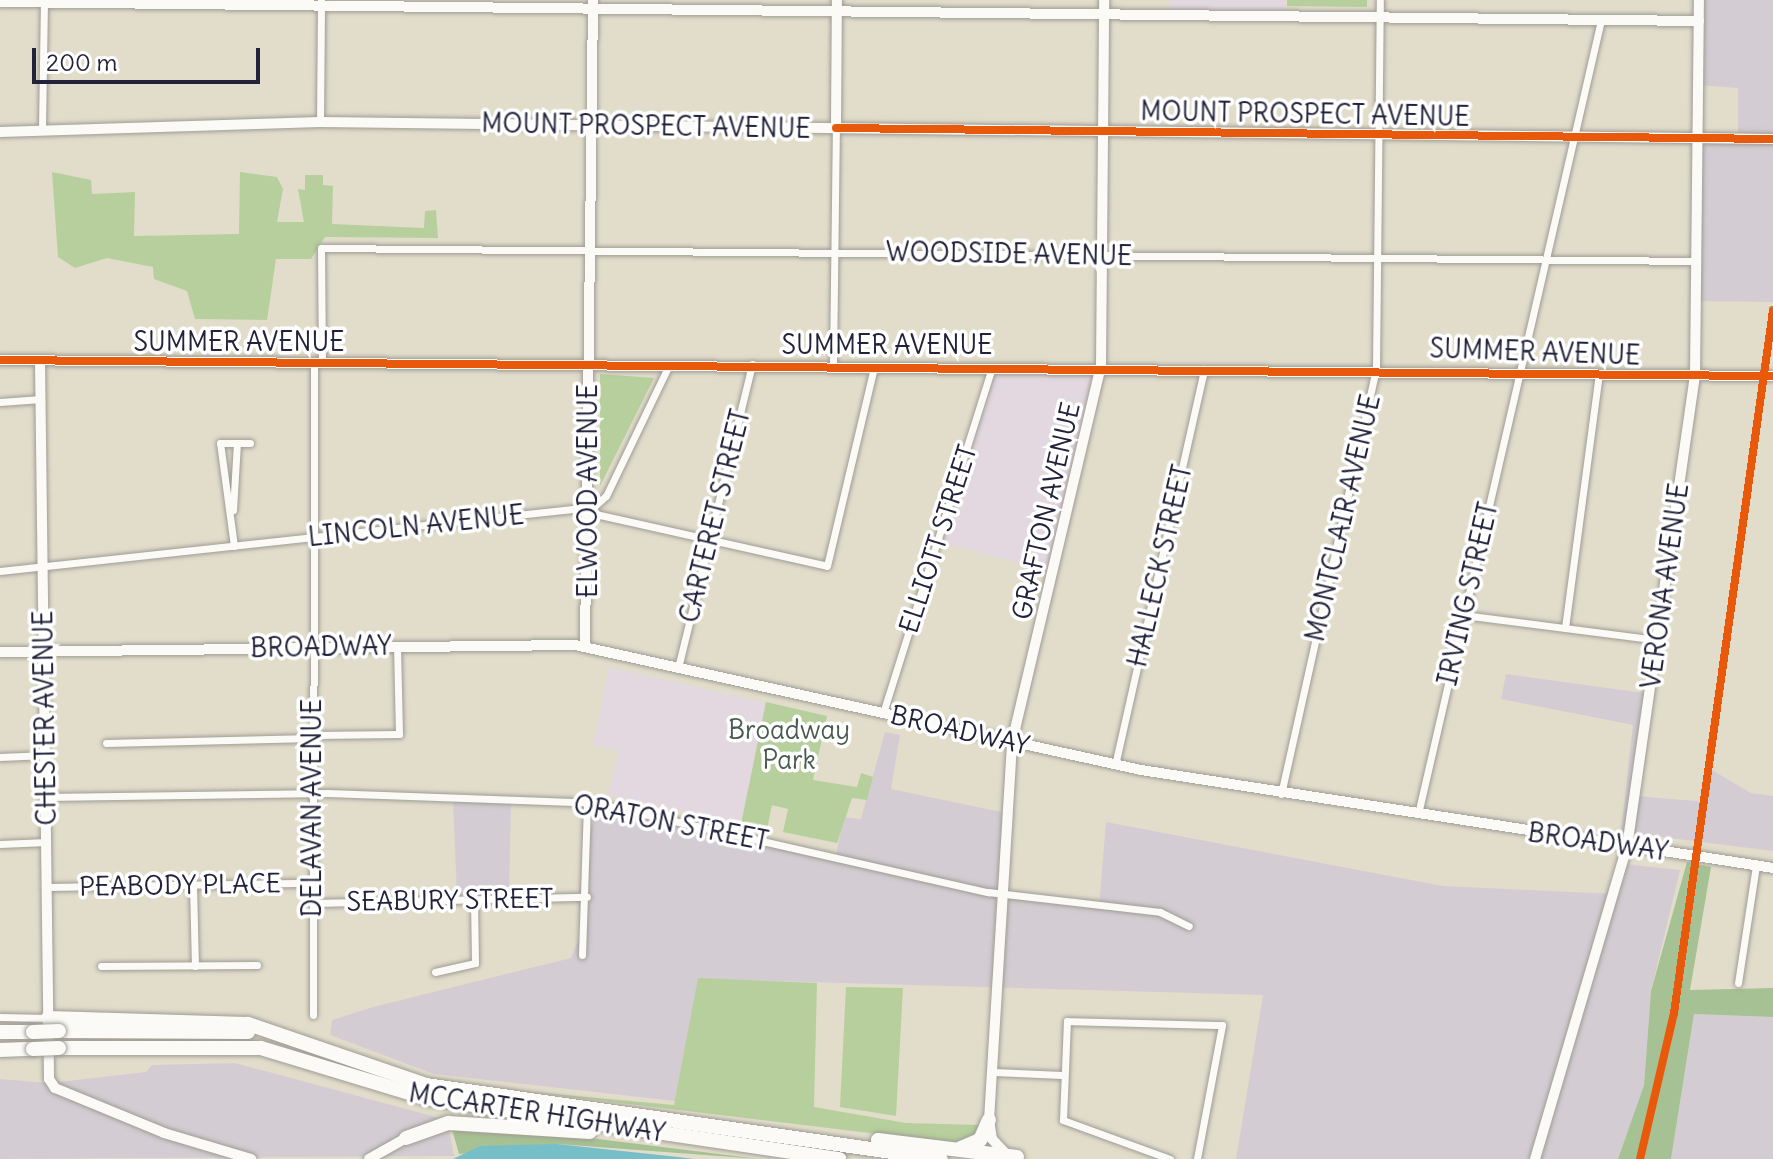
<!DOCTYPE html>
<style>
body{margin:0}
#map{position:relative;width:1773px;height:1159px;overflow:hidden;background:#e2ddcb;font-family:Delius,sans-serif}
div>[style]{position:absolute}
.built>*{inset:0;background:#e3d8e0}
.industrial>*{inset:0;background:#d3cdd3}
.green>*{inset:0;background:#b6cf9c}
.forest>*{inset:0;background:#a6c193}
.water>*{inset:0;background:#76bec8}
.roads{filter:drop-shadow(0 0 2px #9f9c95) drop-shadow(0 0 2px #9f9c95)}
.street>*{height:7px;margin:-3.5px;padding:0 3.5px;transform-origin:3.5px;border-radius:3.5px;background:#fbfaf7}
.secondary>*{height:10px;margin:-5px;padding:0 5px;transform-origin:5px;border-radius:5px;background:#fbfaf7}
.highway>*{height:14px;margin:-7px;padding:0 7px;transform-origin:7px;border-radius:7px;background:#fbfaf7}
.bridges{filter:drop-shadow(0 0 2px #9f9c95) drop-shadow(0 0 2px #9f9c95)}
.highway-bridge>*{height:14px;margin:-7px;padding:0 7px;transform-origin:7px;border-radius:7px;background:#fbfaf7}
.cycleway>*{height:8px;margin:-4px;padding:0 4px;transform-origin:4px;border-radius:4px;background:#e8590c}
span{translate:-50% -50%;white-space:nowrap;text-align:center;line-height:1.15;-webkit-text-stroke:7px #fff;paint-order:stroke}
.street-label{font-size:26px;color:#22223b}
.park-label{font-size:26px;color:#495b4f}
.scale{position:absolute;left:32px;top:48px;width:228px;height:36px;box-sizing:border-box;border:4px solid #22223b;border-top:0;padding-left:10px;font-size:24px;line-height:28px;white-space:nowrap;color:#22223b;-webkit-text-stroke:6px #fff;paint-order:stroke}
</style>
<div id="map">
<div class="built">
<div style="clip-path:polygon(1169px 0,1286px 0,1286px 13px,1169px 12px)"></div>
<div style="clip-path:polygon(995px 366px,1099px 366px,1049px 571px,939px 542px)"></div>
<div style="clip-path:polygon(609px 667px,766px 703px,741px 824px,608px 795px,619px 751px,593px 745px)"></div>
</div>
<div class="industrial">
<div style="clip-path:polygon(1699px 0,1773px 0,1773px 302px,1697px 301px,1696px 143px,1738px 143px,1738px 88px,1698px 85px)"></div>
<div style="clip-path:polygon(1506px 674px,1651px 694px,1636px 796px,1707px 802px,1712px 770px,1751px 793px,1773px 796px,1773px 851px,1621px 832px,1633px 725px,1501px 699px)"></div>
<div style="clip-path:polygon(885px 732px,900px 735px,891px 789px,1006px 813px,1002px 895px,1099px 907px,1106px 822px,1443px 886px,1615px 894px,1624px 864px,1680px 870px,1651px 991px,1644px 1085px,1618px 1159px,1236px 1159px,1263px 995px,699px 979px,675px 1101px,434px 1074px,330px 1035px,332px 1020px,373px 1007px,571px 958px,584px 926px,577px 900px,596px 805px,836px 857px,843px 817px,861px 819px)"></div>
<div style="clip-path:polygon(453px 799px,511px 801px,509px 897px,457px 897px)"></div>
<div style="clip-path:polygon(1694px 1014px,1773px 1017px,1773px 1159px,1671px 1159px)"></div>
<div style="clip-path:polygon(235px 1063px,447px 1120px,454px 1156px,0 1159px,0 1079px,49px 1083px,146px 1072px,152px 1065px)"></div>
</div>
<div class="green">
<div style="clip-path:polygon(1287px 0,1367px 0,1367px 7px,1287px 6px)"></div>
<div style="clip-path:polygon(52px 172px,91px 180px,92px 194px,135px 192px,134px 236px,239px 234px,240px 172px,277px 177px,283px 189px,277px 222px,304px 222px,298px 189px,305px 190px,305px 175px,323px 175px,323px 185px,333px 186px,332px 224px,424px 228px,425px 211px,436px 210px,438px 238px,325px 237px,311px 259px,276px 259px,267px 320px,195px 319px,187px 291px,154px 279px,153px 267px,107px 258px,75px 268px,58px 257px)"></div>
<div style="clip-path:polygon(600px 374px,654px 378px,600px 486px)"></div>
<div style="clip-path:polygon(766px 702px,827px 716px,813px 780px,857px 787px,861px 773px,873px 777px,867px 800px,852px 798px,837px 843px,783px 832px,788px 809px,772px 805px,767px 829px,741px 824px)"></div>
<div style="clip-path:polygon(698px 978px,817px 983px,814px 1107px,906px 1123px,979px 1125px,978px 1134px,952px 1143px,521px 1091px,674px 1105px)"></div>
<div style="clip-path:polygon(846px 987px,903px 988px,896px 1116px,840px 1107px)"></div>
</div>
<div class="forest">
<div style="clip-path:polygon(1687px 862px,1711px 867px,1690px 990px,1773px 988px,1773px 1017px,1694px 1014px,1671px 1159px,1618px 1159px,1644px 1085px,1651px 991px)"></div>
<div style="clip-path:polygon(452px 1129px,598px 1139px,759px 1159px,557px 1144px,459px 1154px)"></div>
</div>
<div class="water">
<div style="clip-path:polygon(557px 1144px,678px 1157px,694px 1159px,453px 1159px,480px 1146px)"></div>
</div>
<div class="roads">
<div class="street">
<div style="left:320px;top:122px;width:122px;rotate:-89.5deg"></div>
<div style="left:42px;top:128px;width:128px;rotate:-89.1deg"></div>
<div style="left:322px;top:362px;width:114px;rotate:-90.5deg"></div>
<div style="left:321px;top:248px;width:1375px;rotate:0.54deg"></div>
<div style="left:833px;top:365px;width:237px;rotate:-89.3deg"></div>
<div style="left:0;top:402px;width:41px;rotate:-4.2deg"></div>
<div style="left:233px;top:510px;width:67px;rotate:-86.6deg"></div>
<div style="left:588px;top:512px;width:24px;rotate:-42deg"></div>
<div style="left:606px;top:496px;width:145px;rotate:-64.3deg"></div>
<div style="left:234px;top:546px;width:104px;rotate:-97.7deg"></div>
<div style="left:220px;top:443px;width:30px"></div>
<div style="left:0;top:571px;width:576px;rotate:-6.18deg"></div>
<div style="left:573px;top:509px;width:260px;rotate:12.6deg"></div>
<div style="left:827px;top:566px;width:204px;rotate:-76.7deg"></div>
<div style="left:1463px;top:615px;width:196px;rotate:7.3deg"></div>
<div style="left:1565px;top:628px;width:256px;rotate:-82.4deg"></div>
<div style="left:678px;top:668px;width:313px;rotate:-76.3deg"></div>
<div style="left:883px;top:713px;width:362px;rotate:-72.5deg"></div>
<div style="left:312px;top:735px;width:87px;rotate:-0.7deg"></div>
<div style="left:399px;top:734px;width:88px;rotate:-91.3deg"></div>
<div style="left:106px;top:743px;width:206px;rotate:-1.4deg"></div>
<div style="left:0;top:757px;width:46px;rotate:-2.5deg"></div>
<div style="left:1115px;top:765px;width:406px;rotate:-77.3deg"></div>
<div style="left:1281px;top:794px;width:436px;rotate:-77.4deg"></div>
<div style="left:1376px;top:368px;width:368px;rotate:-89.4deg"></div>
<div style="left:46px;top:797px;width:282px;rotate:-0.8deg"></div>
<div style="left:328px;top:793px;width:267px;rotate:2.1deg"></div>
<div style="left:595px;top:803px;width:403px;rotate:12.8deg"></div>
<div style="left:988px;top:892px;width:173px;rotate:6.6deg"></div>
<div style="left:1160px;top:912px;width:32px;rotate:26deg"></div>
<div style="left:1418px;top:814px;width:815px;rotate:-77.02deg"></div>
<div style="left:0;top:844px;width:47px;rotate:-2.4deg"></div>
<div style="left:193px;top:885px;width:81px;rotate:88.6deg"></div>
<div style="left:47px;top:887px;width:265px;rotate:-0.9deg"></div>
<div style="left:313px;top:903px;width:274px;rotate:-1.3deg"></div>
<div style="left:582px;top:955px;width:153px;rotate:-88.1deg"></div>
<div style="left:101px;top:966px;width:156px;rotate:-0.4deg"></div>
<div style="left:435px;top:972px;width:41px;rotate:-12.7deg"></div>
<div style="left:475px;top:963px;width:63px;rotate:-90.9deg"></div>
<div style="left:1738px;top:983px;width:119px;rotate:-81.3deg"></div>
<div style="left:313px;top:1015px;width:653px;rotate:-89.91deg"></div>
<div style="left:0;top:1017px;width:48px;rotate:1.2deg"></div>
<div style="left:992px;top:1072px;width:72px;rotate:2.4deg"></div>
<div style="left:1170px;top:1159px;width:114px;rotate:-160deg"></div>
<div style="left:1063px;top:1120px;width:99px;rotate:-87.7deg"></div>
<div style="left:1067px;top:1021px;width:155px;rotate:1.5deg"></div>
<div style="left:1222px;top:1025px;width:136px;rotate:100.6deg"></div>
</div>
<div class="secondary">
<div style="left:0;top:2px;width:1699px;rotate:0.64deg"></div>
<div style="left:836px;top:128px;width:128px;rotate:-89.6deg"></div>
<div style="left:0;top:132px;width:320px;rotate:-1.8deg"></div>
<div style="left:320px;top:122px;width:1453px;rotate:0.67deg"></div>
<div style="left:0;top:360px;width:1773px;rotate:0.52deg"></div>
<div style="left:40px;top:361px;width:718px;rotate:89.28deg"></div>
<div style="left:49px;top:1079px;width:11px;rotate:56deg"></div>
<div style="left:55px;top:1088px;width:118px;rotate:22.4deg"></div>
<div style="left:164px;top:1133px;width:91px;rotate:16.6deg"></div>
<div style="left:585px;top:646px;width:646px;rotate:-89.29deg"></div>
<div style="left:0;top:652px;width:575px;rotate:-0.7deg"></div>
<div style="left:575px;top:645px;width:580px;rotate:12.45deg"></div>
<div style="left:1141px;top:770px;width:640px;rotate:8.81deg"></div>
<div style="left:1006px;top:1154px;width:21px;rotate:-133deg"></div>
<div style="left:992px;top:1139px;width:19px;rotate:-99deg"></div>
<div style="left:989px;top:1120px;width:379px;rotate:-86.5deg"></div>
<div style="left:1012px;top:742px;width:386px;rotate:-76.7deg"></div>
<div style="left:1101px;top:366px;width:366px;rotate:-89.5deg"></div>
<div style="left:369px;top:1159px;width:43px;rotate:-29.6deg"></div>
<div style="left:1535px;top:1159px;width:325px;rotate:-73.6deg"></div>
<div style="left:1627px;top:847px;width:476px;rotate:-81.8deg"></div>
<div style="left:1695px;top:376px;width:376px;rotate:-89.4deg"></div>
</div>
<div class="highway">
<div style="left:48px;top:1018px;width:200px;rotate:1.7deg"></div>
<div style="left:248px;top:1024px;width:188px;rotate:18.9deg"></div>
<div style="left:426px;top:1085px;width:520px;rotate:8.18deg"></div>
<div style="left:59px;top:1031px;width:189px;rotate:0.3deg"></div>
<div style="left:0;top:1032px;width:33px"></div>
<div style="left:59px;top:1048px;width:202px"></div>
<div style="left:261px;top:1048px;width:172px;rotate:16.9deg"></div>
<div style="left:426px;top:1098px;width:418px;rotate:8.4deg"></div>
<div style="left:0;top:1050px;width:33px;rotate:-2deg"></div>
<div style="left:406px;top:1138px;width:45px;rotate:-19.7deg"></div>
<div style="left:448px;top:1123px;width:142px;rotate:3.6deg"></div>
<div style="left:878px;top:1140px;width:140px;rotate:7deg"></div>
<div style="left:961px;top:1148px;width:21px;rotate:-23deg"></div>
<div style="left:980px;top:1140px;width:22px;rotate:-66deg"></div>
</div>
</div>
<div class="bridges">
<div class="highway-bridge">
<div style="left:33px;top:1032px;width:26px;rotate:-2deg"></div>
<div style="left:33px;top:1049px;width:26px;rotate:-2deg"></div>
</div>
</div>
<div class="cycleway">
<div style="left:836px;top:128px;width:937px;rotate:0.67deg"></div>
<div style="left:0;top:360px;width:1773px;rotate:0.52deg"></div>
<div style="left:1640px;top:1159px;width:150px;rotate:-76.9deg"></div>
<div style="left:1674px;top:1013px;width:710px;rotate:-81.98deg"></div>
</div>
<div class="street-label">
<span style="left:1305px;top:114px;rotate:1deg">MOUNT PROSPECT AVENUE</span>
<span style="left:646px;top:126px;rotate:1deg">MOUNT PROSPECT AVENUE</span>
<span style="left:1009px;top:254px;rotate:1deg">WOODSIDE AVENUE</span>
<span style="left:239px;top:342px">SUMMER AVENUE</span>
<span style="left:887px;top:345px">SUMMER AVENUE</span>
<span style="left:1535px;top:352px;rotate:2deg">SUMMER AVENUE</span>
<span style="left:588px;top:491px;rotate:-90deg">ELWOOD AVENUE</span>
<span style="left:1046px;top:511px;rotate:-77deg">GRAFTON AVENUE</span>
<span style="left:715px;top:516px;rotate:-76deg">CARTERET STREET</span>
<span style="left:1343px;top:518px;rotate:-77deg">MONTCLAIR AVENUE</span>
<span style="left:416px;top:526px;rotate:-6deg">LINCOLN AVENUE</span>
<span style="left:938px;top:539px;rotate:-72deg">ELLIOTT STREET</span>
<span style="left:1160px;top:566px;rotate:-77deg">HALLECK STREET</span>
<span style="left:1665px;top:586px;rotate:-82deg">VERONA AVENUE</span>
<span style="left:1468px;top:594px;rotate:-77deg">IRVING STREET</span>
<span style="left:321px;top:647px;rotate:-1deg">BROADWAY</span>
<span style="left:45px;top:718px;rotate:-91deg">CHESTER AVENUE</span>
<span style="left:960px;top:730px;rotate:13deg">BROADWAY</span>
<span style="left:312px;top:808px;rotate:-90deg">DELAVAN AVENUE</span>
<span style="left:671px;top:823px;rotate:11deg">ORATON STREET</span>
<span style="left:1598px;top:842px;rotate:8deg">BROADWAY</span>
<span style="left:180px;top:885px;rotate:-1deg">PEABODY PLACE</span>
<span style="left:450px;top:900px;rotate:-1deg">SEABURY STREET</span>
<span style="left:537px;top:1113px;rotate:9deg">MCCARTER HIGHWAY</span>
</div>
<div class="park-label">
<span style="left:789px;top:745px">Broadway<br>Park</span>
</div>
<div class="scale">200 m</div>
</div>
